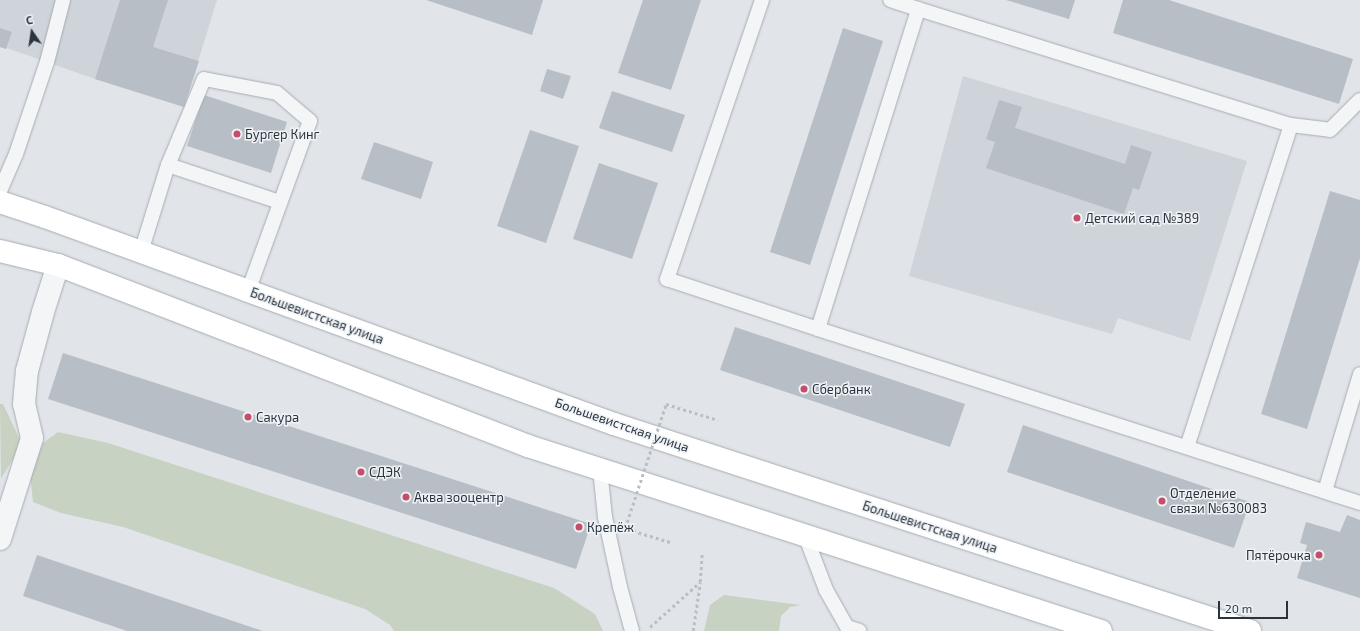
<!DOCTYPE html>
<meta charset="utf-8">
<style>
body{margin:0}
#map{position:relative;width:1360px;height:631px;overflow:hidden;background:#e1e5e9;font-family:"Exo 2",sans-serif}
div>[style]{position:absolute}
.built>*{inset:0;background:#cfd4da}
.green>*{inset:0;background:#c8d2c2}
.building>*{inset:0;background:#b8bec5}
.path>*{height:2.5px;margin-top:-1.25px;transform-origin:0;background:repeating-linear-gradient(90deg,#bbbfc3 0 3px,transparent 0 6px)}
.roads{filter:drop-shadow(0 0 1px #a6acb3) drop-shadow(0 0 1px #a6acb3)}
.service>*{height:14px;margin:-7px;padding:0 7px;transform-origin:7px;border-radius:7px;background:#f3f5f7}
.minor>*{height:22px;margin:-11px;padding:0 11px;transform-origin:11px;border-radius:11px;background:#f3f5f7}
.trunk>*{height:22px;margin:-11px;padding:0 11px;transform-origin:11px;border-radius:11px;background:#fff}
.path-bridge>*{height:2.5px;margin-top:-1.25px;transform-origin:0;background:repeating-linear-gradient(90deg,#bbbfc3 0 3px,transparent 0 6px)}
.dots>*{width:11px;height:11px;translate:-50% -50%;box-sizing:border-box;border:2px solid #f0f3f6;border-radius:50%}
span{translate:-50% -50%;white-space:nowrap;text-align:center;line-height:1.15;-webkit-text-stroke:3px #f0f3f6;paint-order:stroke}
.poi-label{font-size:13px;color:#2a343f}
.left{translate:0 -50%;text-align:left}
.right{translate:-100% -50%;text-align:right}
.street-label{font-size:13px;color:#2a343f}
.north{position:absolute;left:12px;top:12px;width:40px;height:40px;-webkit-text-stroke:3px #f0f3f6;paint-order:stroke;rotate:347deg;font-size:11px;font-weight:700;line-height:16px;text-align:center;color:#2a343f}
.north::after{content:'';display:block;margin:auto;width:14px;height:18px;background:#2a343f;clip-path:polygon(50% 0,100% 100%,50% 72%,0 100%)}
.scale{position:absolute;left:1218px;top:601px;width:70px;height:18px;box-sizing:border-box;border:2px solid #2a343f;border-top:0;padding-left:5px;font-size:12px;line-height:14px;white-space:nowrap;color:#2a343f;-webkit-text-stroke:3px #f0f3f6;paint-order:stroke}
</style>
<div id="map">
<div class="built">
<div style="clip-path:polygon(0 0,217px 0,184px 107px,95px 79px,7px 48px,6px 49px,0 47px)"></div>
<div style="clip-path:polygon(963px 76px,1247px 161px,1190px 341px,1118px 318px,1112px 334px,909px 276px)"></div>
</div>
<div class="green">
<div style="clip-path:polygon(0 404px,3px 404px,20px 440px,14px 457px,1px 479px)"></div>
<div style="clip-path:polygon(58px 432px,108px 443px,554px 588px,595px 614px,603px 631px,394px 631px,390px 625px,365px 609px,123px 527px,61px 513px,33px 502px,30px 474px,43px 443px)"></div>
<div style="clip-path:polygon(724px 595px,801px 605px,790px 607px,781px 616px,779px 631px,704px 631px,710px 605px)"></div>
</div>
<div class="building">
<div style="clip-path:polygon(120px 0,168px 0,153px 47px,199px 61px,184px 107px,95px 79px)"></div>
<div style="clip-path:polygon(426px 0,543px 0,532px 35px)"></div>
<div style="clip-path:polygon(643px 0,701px 0,671px 90px,618px 73px)"></div>
<div style="clip-path:polygon(1006px 0,1075px 0,1069px 19px)"></div>
<div style="clip-path:polygon(1123px 0,1169px 0,1353px 59px,1339px 104px,1113px 33px)"></div>
<div style="clip-path:polygon(0 28px,12px 32px,6px 49px,0 47px)"></div>
<div style="clip-path:polygon(843px 28px,883px 41px,810px 265px,770px 252px)"></div>
<div style="clip-path:polygon(547px 69px,571px 76px,563px 99px,540px 91px)"></div>
<div style="clip-path:polygon(612px 91px,685px 115px,672px 152px,599px 128px)"></div>
<div style="clip-path:polygon(204px 95px,287px 122px,271px 173px,187px 146px)"></div>
<div style="clip-path:polygon(999px 100px,1022px 107px,1015px 128px,1125px 164px,1131px 145px,1152px 152px,1139px 190px,1133px 188px,1124px 214px,986px 168px,995px 142px,986px 139px)"></div>
<div style="clip-path:polygon(530px 130px,579px 146px,546px 243px,497px 226px)"></div>
<div style="clip-path:polygon(374px 142px,433px 162px,421px 199px,361px 179px)"></div>
<div style="clip-path:polygon(599px 163px,658px 183px,632px 259px,573px 239px)"></div>
<div style="clip-path:polygon(1330px 191px,1360px 200px,1360px 258px,1307px 429px,1261px 414px)"></div>
<div style="clip-path:polygon(735px 327px,965px 404px,950px 447px,720px 370px)"></div>
<div style="clip-path:polygon(63px 353px,591px 524px,576px 569px,48px 399px)"></div>
<div style="clip-path:polygon(1023px 425px,1250px 502px,1234px 548px,1007px 472px)"></div>
<div style="clip-path:polygon(1347px 515px,1360px 520px,1360px 598px,1297px 578px,1307px 545px,1300px 543px,1306px 522px,1340px 532px)"></div>
<div style="clip-path:polygon(37px 555px,263px 631px,127px 631px,23px 596px)"></div>
</div>
<div class="path">
<div style="left:666px;top:404px;width:54px;rotate:17.1deg"></div>
<div style="left:627px;top:529px;width:45px;rotate:16.8deg"></div>
<div style="left:650px;top:627px;width:67px;rotate:-42deg"></div>
<div style="left:700px;top:582px;width:30px;rotate:-86deg"></div>
<div style="left:693px;top:631px;width:49px;rotate:-81.7deg"></div>
</div>
<div class="roads">
<div class="service">
<div style="left:762px;top:0;width:295px;rotate:108.8deg"></div>
<div style="left:667px;top:279px;width:159px;rotate:18.3deg"></div>
<div style="left:818px;top:329px;width:335px;rotate:-72.6deg"></div>
<div style="left:918px;top:9px;width:29px;rotate:-162deg"></div>
<div style="left:918px;top:9px;width:391px;rotate:17.3deg"></div>
<div style="left:1291px;top:125px;width:338px;rotate:107.9deg"></div>
<div style="left:1291px;top:125px;width:39px;rotate:7deg"></div>
<div style="left:1330px;top:130px;width:42px;rotate:-45deg"></div>
<div style="left:168px;top:165px;width:118px;rotate:18.3deg"></div>
<div style="left:0;top:191px;width:40px;rotate:-66.6deg"></div>
<div style="left:16px;top:154px;width:97px;rotate:-71.4deg"></div>
<div style="left:47px;top:62px;width:64px;rotate:-75.5deg"></div>
<div style="left:141px;top:252px;width:91px;rotate:-72.8deg"></div>
<div style="left:168px;top:165px;width:93px;rotate:-67.3deg"></div>
<div style="left:204px;top:79px;width:74px;rotate:10.9deg"></div>
<div style="left:277px;top:93px;width:43px;rotate:40.3deg"></div>
<div style="left:310px;top:121px;width:181px;rotate:110deg"></div>
<div style="left:818px;top:329px;width:569px;rotate:17.8deg"></div>
<div style="left:600px;top:469px;width:48px;rotate:84.1deg"></div>
<div style="left:605px;top:517px;width:72px;rotate:77.9deg"></div>
<div style="left:620px;top:587px;width:46px;rotate:74.7deg"></div>
<div style="left:1325px;top:491px;width:122px;rotate:-73.3deg"></div>
<div style="left:805px;top:535px;width:59px;rotate:69.1deg"></div>
<div style="left:826px;top:590px;width:43px;rotate:60.4deg"></div>
<div style="left:847px;top:627px;width:13px;rotate:18deg"></div>
</div>
<div class="minor">
<div style="left:0;top:539px;width:106px;rotate:-72.4deg"></div>
<div style="left:32px;top:438px;width:35px;rotate:-103deg"></div>
<div style="left:24px;top:404px;width:33px;rotate:-85deg"></div>
<div style="left:27px;top:371px;width:61px;rotate:-74.8deg"></div>
<div style="left:43px;top:312px;width:49px;rotate:-72.3deg"></div>
</div>
<div class="trunk">
<div style="left:0;top:202px;width:47px;rotate:18.4deg"></div>
<div style="left:45px;top:217px;width:605px;rotate:19.99deg"></div>
<div style="left:614px;top:424px;width:669px;rotate:18.03deg"></div>
<div style="left:0;top:251px;width:60px;rotate:13.6deg"></div>
<div style="left:58px;top:265px;width:504px;rotate:21.06deg"></div>
<div style="left:528px;top:446px;width:602px;rotate:17.89deg"></div>
</div>
</div>
<div class="path-bridge">
<div style="left:625px;top:528px;width:131px;rotate:-71.7deg"></div>
</div>
<div class="dots">
<div style="left:237px;top:134px;background:#c54e6b"></div>
<div style="left:1077px;top:218px;background:#c54e6b"></div>
<div style="left:804px;top:389px;background:#c54e6b"></div>
<div style="left:248px;top:417px;background:#c54e6b"></div>
<div style="left:361px;top:472px;background:#c54e6b"></div>
<div style="left:406px;top:497px;background:#c54e6b"></div>
<div style="left:1162px;top:501px;background:#c54e6b"></div>
<div style="left:579px;top:527px;background:#c54e6b"></div>
<div style="left:1319px;top:555px;background:#c54e6b"></div>
</div>
<div class="poi-label">
<span class="left" style="left:245px;top:134px">Бургер Кинг</span>
<span class="left" style="left:1085px;top:218px">Детский сад №389</span>
<span class="left" style="left:812px;top:389px">Сбербанк</span>
<span class="left" style="left:256px;top:417px">Сакура</span>
<span class="left" style="left:369px;top:472px">СДЭК</span>
<span class="left" style="left:1170px;top:501px">Отделение<br>связи №630083</span>
<span class="left" style="left:414px;top:497px">Аква зооцентр</span>
<span class="left" style="left:587px;top:527px">Крепёж</span>
<span class="right" style="left:1311px;top:555px">Пятёрочка</span>
</div>
<div class="street-label">
<span style="left:317px;top:316px;rotate:20deg">Большевистская улица</span>
<span style="left:622px;top:425px;rotate:19deg">Большевистская улица</span>
<span style="left:930px;top:527px;rotate:18deg">Большевистская улица</span>
</div>
<div class="north">С</div>
<div class="scale">20 m</div>
</div>
